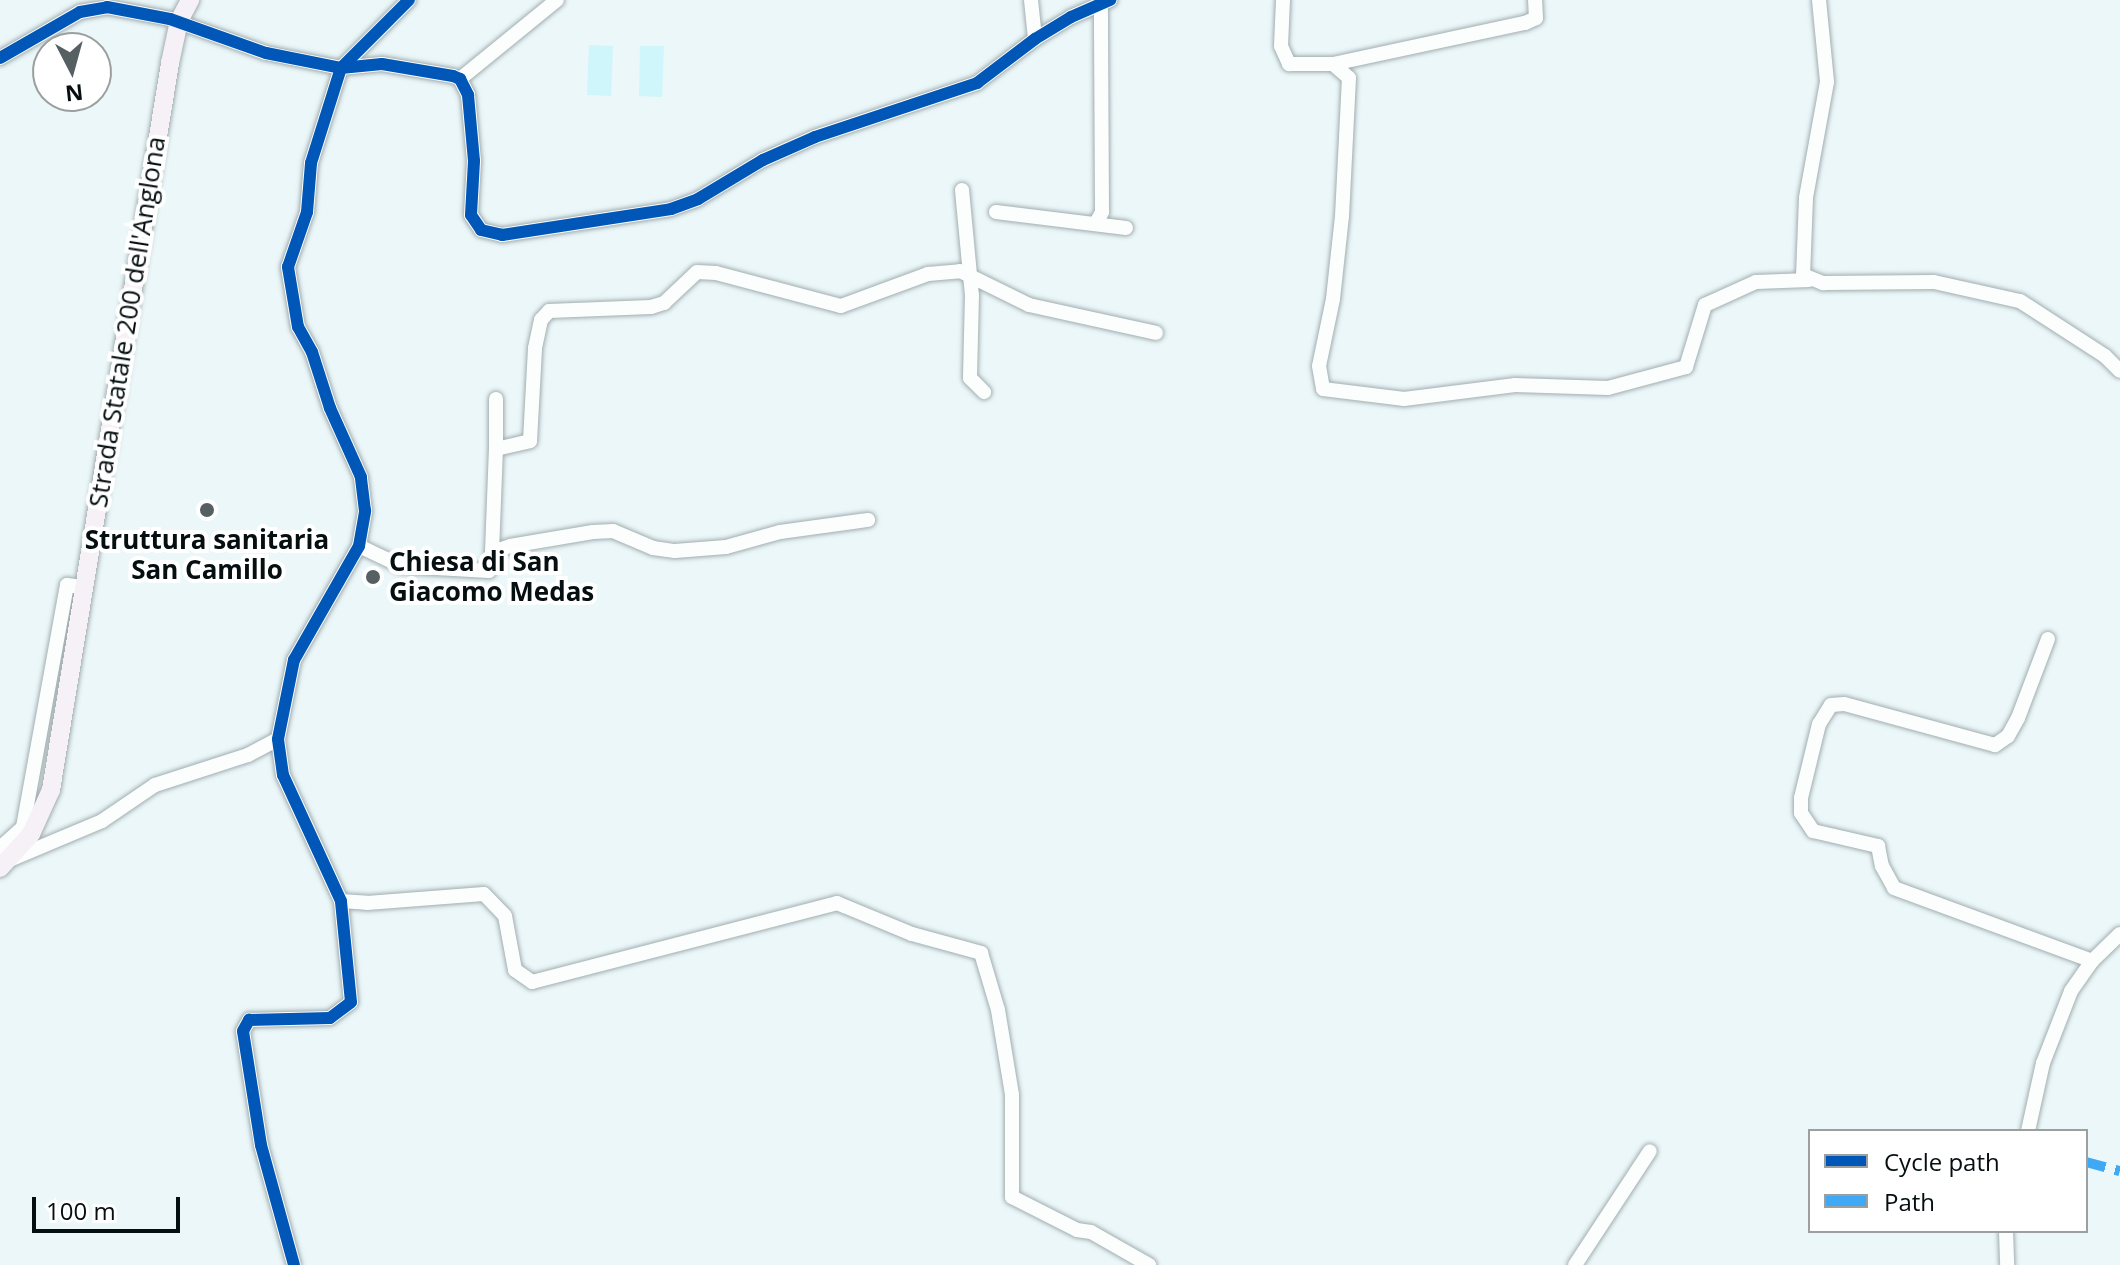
<!DOCTYPE html>
<style>
body{margin:0}
#map{position:relative;width:2120px;height:1265px;overflow:hidden;background:#ebf7f9;font-family:"Open Sans",sans-serif}
div>[style]{position:absolute}
.green>*{inset:0;background:#cff6fb}
.roads{filter:drop-shadow(0 0 2px #a2adaf) drop-shadow(0 0 2px #a2adaf)}
.minor>*{height:14px;margin:-7px;padding:0 7px;transform-origin:7px;border-radius:7px;background:#fcfefe}
.major>*{height:18px;margin:-9px;padding:0 9px;transform-origin:9px;border-radius:9px;background:#f6f1f6}
.quiet>*{height:10px;margin-top:-5px;transform-origin:0;background:repeating-linear-gradient(90deg,#3fa9f5 0 20px,transparent 0 30px)}
.cycleway>*{height:12px;margin:-6px;padding:0 6px;transform-origin:6px;border-radius:6px;background:#0057b8}
.dots>*{width:22px;height:22px;translate:-50% -50%;box-sizing:border-box;border:4px solid #fff;border-radius:50%}
span{translate:-50% -50%;white-space:nowrap;text-align:center;line-height:1.15;-webkit-text-stroke:8px #fff;paint-order:stroke}
.street-label{font-size:26px;color:#050e10}
.poi-label{font-size:26px;color:#050e10;font-weight:700}
.left{translate:0 -50%;text-align:left}
.legend{position:absolute;left:1808px;top:1129px;width:280px;height:104px;box-sizing:border-box;background:#fff;border:2px solid #9b9f9f;margin:0;padding:10px 14px;list-style:none;font-size:24px;color:#050e10}
.legend li{display:flex;align-items:center;gap:16px;height:40px}
.legend b{width:40px;border:2px solid #9b9f9f}
.north{position:absolute;left:32px;top:32px;width:80px;height:80px;box-sizing:border-box;background:#fff;border:2px solid #9b9f9f;border-radius:50%;rotate:174deg;font-size:22px;font-weight:700;line-height:32px;text-align:center;color:#050e10}
.north::after{content:'';display:block;margin:auto;width:28px;height:36px;background:#566062;clip-path:polygon(50% 0,100% 100%,50% 72%,0 100%)}
.scale{position:absolute;left:32px;top:1197px;width:148px;height:36px;box-sizing:border-box;border:4px solid #050e10;border-top:0;padding-left:10px;font-size:24px;line-height:28px;white-space:nowrap;color:#050e10;-webkit-text-stroke:6px #fff;paint-order:stroke}
</style>
<div id="map">
<div class="green">
<div style="clip-path:polygon(589px 45px,613px 46px,611px 96px,587px 95px)"></div>
<div style="clip-path:polygon(640px 46px,664px 46px,662px 97px,639px 96px)"></div>
</div>
<div class="roads">
<div class="minor">
<div style="left:1031px;top:0;width:39px;rotate:84deg"></div>
<div style="left:1283px;top:0;width:46px;rotate:92.5deg"></div>
<div style="left:1281px;top:46px;width:20px;rotate:66deg"></div>
<div style="left:1289px;top:64px;width:44px"></div>
<div style="left:1333px;top:64px;width:21px;rotate:41deg"></div>
<div style="left:1349px;top:78px;width:138px;rotate:92.9deg"></div>
<div style="left:1342px;top:216px;width:83px;rotate:96.2deg"></div>
<div style="left:1333px;top:299px;width:68px;rotate:101.8deg"></div>
<div style="left:1319px;top:366px;width:23px;rotate:80deg"></div>
<div style="left:1323px;top:389px;width:82px;rotate:7deg"></div>
<div style="left:1404px;top:399px;width:112px;rotate:-7.2deg"></div>
<div style="left:1515px;top:385px;width:93px;rotate:1.8deg"></div>
<div style="left:1608px;top:388px;width:81px;rotate:-15.1deg"></div>
<div style="left:1686px;top:367px;width:65px;rotate:-73deg"></div>
<div style="left:1705px;top:305px;width:56px;rotate:-24.3deg"></div>
<div style="left:1756px;top:282px;width:53px;rotate:-2.2deg"></div>
<div style="left:1819px;top:0;width:82px;rotate:84.4deg"></div>
<div style="left:1827px;top:82px;width:118px;rotate:100.3deg"></div>
<div style="left:1806px;top:198px;width:77px;rotate:92.2deg"></div>
<div style="left:1803px;top:275px;width:22px;rotate:22deg"></div>
<div style="left:1823px;top:283px;width:111px;rotate:-0.5deg"></div>
<div style="left:1934px;top:282px;width:88px;rotate:12.5deg"></div>
<div style="left:2020px;top:301px;width:101px;rotate:32.9deg"></div>
<div style="left:2105px;top:356px;width:21px;rotate:45deg"></div>
<div style="left:0;top:58px;width:92px;rotate:-29.9deg"></div>
<div style="left:80px;top:12px;width:27px;rotate:-10deg"></div>
<div style="left:107px;top:7px;width:64px;rotate:10.8deg"></div>
<div style="left:170px;top:19px;width:102px;rotate:19.5deg"></div>
<div style="left:266px;top:53px;width:76px;rotate:11.3deg"></div>
<div style="left:341px;top:68px;width:41px;rotate:-5.6deg"></div>
<div style="left:382px;top:64px;width:72px;rotate:9.6deg"></div>
<div style="left:453px;top:76px;width:8px;rotate:23deg"></div>
<div style="left:460px;top:79px;width:18px;rotate:63deg"></div>
<div style="left:468px;top:95px;width:66px;rotate:84.8deg"></div>
<div style="left:474px;top:161px;width:54px;rotate:93.2deg"></div>
<div style="left:471px;top:215px;width:18px;rotate:56deg"></div>
<div style="left:481px;top:230px;width:22px;rotate:13deg"></div>
<div style="left:502px;top:235px;width:171px;rotate:-8.7deg"></div>
<div style="left:671px;top:209px;width:29px;rotate:-20deg"></div>
<div style="left:698px;top:199px;width:76px;rotate:-31deg"></div>
<div style="left:763px;top:160px;width:57px;rotate:-23.9deg"></div>
<div style="left:815px;top:137px;width:171px;rotate:-18.4deg"></div>
<div style="left:977px;top:83px;width:73px;rotate:-37.2deg"></div>
<div style="left:1035px;top:39px;width:42px;rotate:-31.4deg"></div>
<div style="left:1071px;top:17px;width:43px;rotate:-23.6deg"></div>
<div style="left:1333px;top:64px;width:196px;rotate:-12.1deg"></div>
<div style="left:1525px;top:23px;width:12px;rotate:-24deg"></div>
<div style="left:1536px;top:18px;width:18px;rotate:-93deg"></div>
<div style="left:460px;top:79px;width:125px;rotate:-39.2deg"></div>
<div style="left:962px;top:190px;width:105px;rotate:84.6deg"></div>
<div style="left:972px;top:295px;width:83px;rotate:91.4deg"></div>
<div style="left:970px;top:378px;width:20px;rotate:45deg"></div>
<div style="left:996px;top:212px;width:131px;rotate:7deg"></div>
<div style="left:1096px;top:223px;width:13px;rotate:-61deg"></div>
<div style="left:1102px;top:212px;width:208px;rotate:-90.3deg"></div>
<div style="left:496px;top:399px;width:50px;rotate:90deg"></div>
<div style="left:496px;top:449px;width:35px;rotate:-13deg"></div>
<div style="left:530px;top:441px;width:93px;rotate:-86.9deg"></div>
<div style="left:535px;top:348px;width:29px;rotate:-78deg"></div>
<div style="left:541px;top:320px;width:12px;rotate:-48deg"></div>
<div style="left:549px;top:311px;width:102px;rotate:-2.2deg"></div>
<div style="left:651px;top:307px;width:14px;rotate:-17deg"></div>
<div style="left:664px;top:303px;width:45px;rotate:-43.2deg"></div>
<div style="left:697px;top:272px;width:19px;rotate:3deg"></div>
<div style="left:716px;top:273px;width:129px;rotate:14.8deg"></div>
<div style="left:841px;top:306px;width:93px;rotate:-20.2deg"></div>
<div style="left:928px;top:274px;width:32px;rotate:-5deg"></div>
<div style="left:960px;top:271px;width:77px;rotate:26.2deg"></div>
<div style="left:1029px;top:305px;width:130px;rotate:12.4deg"></div>
<div style="left:359px;top:546px;width:47px;rotate:25.5deg"></div>
<div style="left:401px;top:566px;width:88px;rotate:3.3deg"></div>
<div style="left:489px;top:571px;width:19px;rotate:-81deg"></div>
<div style="left:492px;top:552px;width:19px;rotate:-18deg"></div>
<div style="left:510px;top:546px;width:84px;rotate:-9.6deg"></div>
<div style="left:593px;top:532px;width:20px;rotate:-3deg"></div>
<div style="left:613px;top:531px;width:43px;rotate:23deg"></div>
<div style="left:653px;top:548px;width:22px;rotate:8deg"></div>
<div style="left:675px;top:551px;width:51px;rotate:-4.5deg"></div>
<div style="left:726px;top:547px;width:56px;rotate:-15.5deg"></div>
<div style="left:780px;top:532px;width:89px;rotate:-7.8deg"></div>
<div style="left:492px;top:552px;width:103px;rotate:-87.8deg"></div>
<div style="left:2048px;top:639px;width:85px;rotate:110.8deg"></div>
<div style="left:2018px;top:718px;width:21px;rotate:119deg"></div>
<div style="left:2008px;top:736px;width:16px;rotate:145deg"></div>
<div style="left:1995px;top:745px;width:156px;rotate:-164.8deg"></div>
<div style="left:1844px;top:704px;width:13px;rotate:176deg"></div>
<div style="left:1831px;top:705px;width:22px;rotate:122deg"></div>
<div style="left:1819px;top:724px;width:76px;rotate:103.7deg"></div>
<div style="left:1801px;top:798px;width:15px;rotate:90deg"></div>
<div style="left:1801px;top:813px;width:22px;rotate:56deg"></div>
<div style="left:1813px;top:831px;width:67px;rotate:13deg"></div>
<div style="left:1878px;top:846px;width:20px;rotate:79deg"></div>
<div style="left:1882px;top:866px;width:25px;rotate:61deg"></div>
<div style="left:1894px;top:888px;width:211px;rotate:20.2deg"></div>
<div style="left:0;top:848px;width:31px;rotate:-42deg"></div>
<div style="left:23px;top:827px;width:246px;rotate:-79.7deg"></div>
<div style="left:67px;top:585px;width:16px;rotate:7deg"></div>
<div style="left:7px;top:861px;width:103px;rotate:-22.8deg"></div>
<div style="left:102px;top:821px;width:64px;rotate:-34.2deg"></div>
<div style="left:155px;top:785px;width:98px;rotate:-17.9deg"></div>
<div style="left:248px;top:755px;width:34px;rotate:-28deg"></div>
<div style="left:341px;top:901px;width:26px;rotate:4deg"></div>
<div style="left:367px;top:903px;width:117px;rotate:-4.4deg"></div>
<div style="left:484px;top:894px;width:30px;rotate:46deg"></div>
<div style="left:505px;top:916px;width:55px;rotate:79.5deg"></div>
<div style="left:515px;top:970px;width:21px;rotate:35deg"></div>
<div style="left:532px;top:982px;width:315px;rotate:-14.5deg"></div>
<div style="left:837px;top:903px;width:81px;rotate:22.5deg"></div>
<div style="left:912px;top:934px;width:72px;rotate:15.4deg"></div>
<div style="left:981px;top:953px;width:59px;rotate:73.4deg"></div>
<div style="left:998px;top:1010px;width:86px;rotate:80.6deg"></div>
<div style="left:1012px;top:1095px;width:102px;rotate:90deg"></div>
<div style="left:1012px;top:1197px;width:73px;rotate:26.9deg"></div>
<div style="left:1077px;top:1230px;width:14px;rotate:8deg"></div>
<div style="left:1091px;top:1232px;width:67px;rotate:29.6deg"></div>
<div style="left:2028px;top:1131px;width:70px;rotate:-77.6deg"></div>
<div style="left:2043px;top:1063px;width:77px;rotate:-68.7deg"></div>
<div style="left:2071px;top:991px;width:37px;rotate:-55deg"></div>
<div style="left:2092px;top:961px;width:39px;rotate:-44deg"></div>
<div style="left:2006px;top:1231px;width:34px;rotate:88deg"></div>
<div style="left:294px;top:1265px;width:124px;rotate:-105.4deg"></div>
<div style="left:261px;top:1145px;width:115px;rotate:-99deg"></div>
<div style="left:243px;top:1031px;width:13px;rotate:-61deg"></div>
<div style="left:249px;top:1020px;width:81px;rotate:-1.4deg"></div>
<div style="left:330px;top:1018px;width:26px;rotate:-37deg"></div>
<div style="left:351px;top:1002px;width:101px;rotate:-95.7deg"></div>
<div style="left:341px;top:901px;width:139px;rotate:-114.7deg"></div>
<div style="left:283px;top:775px;width:36px;rotate:-98deg"></div>
<div style="left:278px;top:739px;width:81px;rotate:-78.6deg"></div>
<div style="left:294px;top:660px;width:131px;rotate:-60.3deg"></div>
<div style="left:359px;top:546px;width:36px;rotate:-80deg"></div>
<div style="left:365px;top:511px;width:34px;rotate:-97deg"></div>
<div style="left:361px;top:477px;width:76px;rotate:-114.2deg"></div>
<div style="left:330px;top:408px;width:59px;rotate:-107.8deg"></div>
<div style="left:312px;top:352px;width:29px;rotate:-119deg"></div>
<div style="left:298px;top:327px;width:61px;rotate:-99.5deg"></div>
<div style="left:288px;top:267px;width:58px;rotate:-70.9deg"></div>
<div style="left:307px;top:212px;width:49px;rotate:-85.3deg"></div>
<div style="left:311px;top:163px;width:100px;rotate:-72.5deg"></div>
<div style="left:341px;top:68px;width:96px;rotate:-45deg"></div>
<div style="left:1575px;top:1265px;width:136px;rotate:-56.7deg"></div>
</div>
<div class="major">
<div style="left:0;top:868px;width:46px;rotate:-47.6deg"></div>
<div style="left:31px;top:834px;width:48px;rotate:-65.6deg"></div>
<div style="left:51px;top:790px;width:737px;rotate:-80.7deg"></div>
<div style="left:170px;top:63px;width:43px;rotate:-77.9deg"></div>
<div style="left:179px;top:21px;width:24px;rotate:-62deg"></div>
</div>
</div>
<div class="quiet">
<div style="left:2086px;top:1162px;width:35px;rotate:15deg"></div>
</div>
<div class="cycleway">
<div style="left:0;top:58px;width:92px;rotate:-29.9deg"></div>
<div style="left:80px;top:12px;width:27px;rotate:-10deg"></div>
<div style="left:107px;top:7px;width:64px;rotate:10.8deg"></div>
<div style="left:170px;top:19px;width:102px;rotate:19.5deg"></div>
<div style="left:266px;top:53px;width:76px;rotate:11.3deg"></div>
<div style="left:341px;top:68px;width:41px;rotate:-5.6deg"></div>
<div style="left:382px;top:64px;width:72px;rotate:9.6deg"></div>
<div style="left:453px;top:76px;width:8px;rotate:23deg"></div>
<div style="left:460px;top:79px;width:18px;rotate:63deg"></div>
<div style="left:468px;top:95px;width:66px;rotate:84.8deg"></div>
<div style="left:474px;top:161px;width:54px;rotate:93.2deg"></div>
<div style="left:471px;top:215px;width:18px;rotate:56deg"></div>
<div style="left:481px;top:230px;width:22px;rotate:13deg"></div>
<div style="left:502px;top:235px;width:171px;rotate:-8.7deg"></div>
<div style="left:671px;top:209px;width:29px;rotate:-20deg"></div>
<div style="left:698px;top:199px;width:76px;rotate:-31deg"></div>
<div style="left:763px;top:160px;width:57px;rotate:-23.9deg"></div>
<div style="left:815px;top:137px;width:171px;rotate:-18.4deg"></div>
<div style="left:977px;top:83px;width:73px;rotate:-37.2deg"></div>
<div style="left:1035px;top:39px;width:42px;rotate:-31.4deg"></div>
<div style="left:1071px;top:17px;width:43px;rotate:-23.6deg"></div>
<div style="left:294px;top:1265px;width:124px;rotate:-105.4deg"></div>
<div style="left:261px;top:1145px;width:115px;rotate:-99deg"></div>
<div style="left:243px;top:1031px;width:13px;rotate:-61deg"></div>
<div style="left:249px;top:1020px;width:81px;rotate:-1.4deg"></div>
<div style="left:330px;top:1018px;width:26px;rotate:-37deg"></div>
<div style="left:351px;top:1002px;width:101px;rotate:-95.7deg"></div>
<div style="left:341px;top:901px;width:139px;rotate:-114.7deg"></div>
<div style="left:283px;top:775px;width:36px;rotate:-98deg"></div>
<div style="left:278px;top:739px;width:81px;rotate:-78.6deg"></div>
<div style="left:294px;top:660px;width:131px;rotate:-60.3deg"></div>
<div style="left:359px;top:546px;width:36px;rotate:-80deg"></div>
<div style="left:365px;top:511px;width:34px;rotate:-97deg"></div>
<div style="left:361px;top:477px;width:76px;rotate:-114.2deg"></div>
<div style="left:330px;top:408px;width:59px;rotate:-107.8deg"></div>
<div style="left:312px;top:352px;width:29px;rotate:-119deg"></div>
<div style="left:298px;top:327px;width:61px;rotate:-99.5deg"></div>
<div style="left:288px;top:267px;width:58px;rotate:-70.9deg"></div>
<div style="left:307px;top:212px;width:49px;rotate:-85.3deg"></div>
<div style="left:311px;top:163px;width:100px;rotate:-72.5deg"></div>
<div style="left:341px;top:68px;width:96px;rotate:-45deg"></div>
</div>
<div class="dots">
<div style="left:207px;top:510px;background:#566062"></div>
<div style="left:373px;top:577px;background:#566062"></div>
</div>
<div class="street-label">
<span style="left:127px;top:322px;rotate:-81deg">Strada Statale 200 dell'Anglona</span>
</div>
<div class="poi-label">
<span style="left:207px;top:555px">Struttura sanitaria<br>San Camillo</span>
<span class="left" style="left:389px;top:577px">Chiesa di San<br>Giacomo Medas</span>
</div>
<ul class="legend">
<li><b style="height:10px;background:#0057b8"></b>Cycle path</li>
<li><b style="height:10px;background:#3fa9f5"></b>Path</li>
</ul>
<div class="north">N</div>
<div class="scale">100 m</div>
</div>
